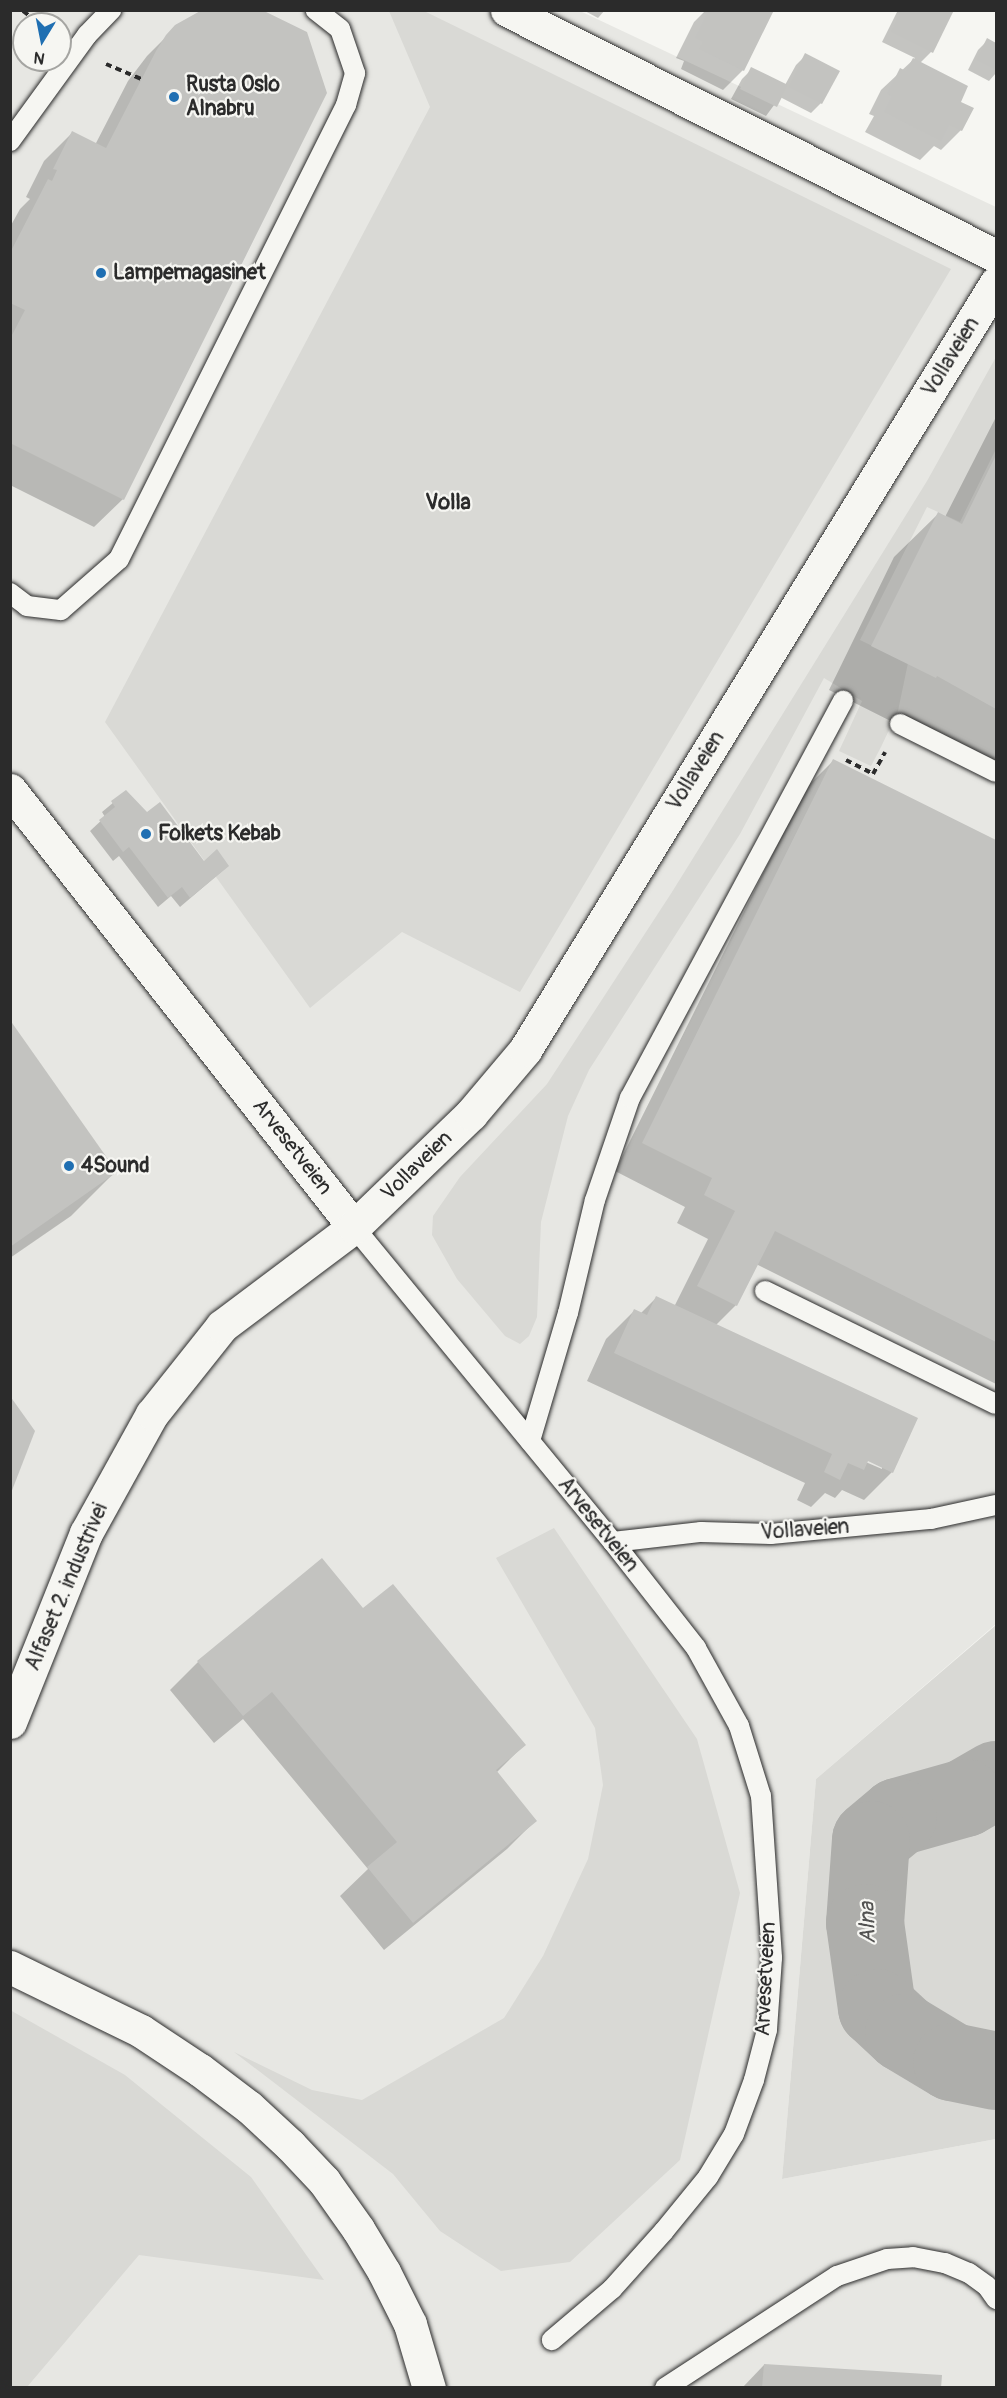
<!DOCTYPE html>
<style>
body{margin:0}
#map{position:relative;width:1007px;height:2398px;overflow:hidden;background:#f6f6f2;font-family:Pangolin,sans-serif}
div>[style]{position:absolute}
.built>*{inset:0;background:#e7e7e3}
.green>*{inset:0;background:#d9d9d5}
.shadow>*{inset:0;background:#0003}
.river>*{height:78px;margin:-39px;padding:0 39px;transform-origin:39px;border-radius:39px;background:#aeaeab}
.building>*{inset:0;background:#c3c3c0}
.path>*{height:4px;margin-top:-2px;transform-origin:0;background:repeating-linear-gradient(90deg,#2b2b2b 0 6px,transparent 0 10.5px)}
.roads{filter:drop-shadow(0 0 2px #2b2b2b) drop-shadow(0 0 2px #2b2b2b)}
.lane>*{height:20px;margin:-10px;padding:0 10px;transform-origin:10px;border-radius:10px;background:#f6f6f2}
.street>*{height:33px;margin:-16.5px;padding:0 16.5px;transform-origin:16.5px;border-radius:16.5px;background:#f6f6f2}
.dots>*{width:16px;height:16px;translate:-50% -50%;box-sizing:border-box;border:3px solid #f6f6f2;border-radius:50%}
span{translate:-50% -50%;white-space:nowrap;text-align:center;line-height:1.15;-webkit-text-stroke:4.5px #f6f6f2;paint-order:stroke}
.poi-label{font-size:21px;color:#2b2b2b;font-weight:700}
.left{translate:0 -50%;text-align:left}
.street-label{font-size:21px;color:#2b2b2b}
.neighbourhood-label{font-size:22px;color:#2b2b2b;font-weight:700}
.water-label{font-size:22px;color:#525251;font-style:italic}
.frame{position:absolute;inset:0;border:12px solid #2b2b2b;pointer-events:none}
.north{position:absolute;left:12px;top:12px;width:60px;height:60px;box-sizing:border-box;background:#f6f6f2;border:2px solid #a5a5a2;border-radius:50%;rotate:190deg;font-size:16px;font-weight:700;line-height:24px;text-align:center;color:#2b2b2b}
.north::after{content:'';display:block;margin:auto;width:21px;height:27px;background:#1f6fb2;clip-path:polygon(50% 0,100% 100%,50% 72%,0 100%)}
</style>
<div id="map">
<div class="built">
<div style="clip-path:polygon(evenodd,11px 11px,580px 11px,996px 207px,996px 1624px,816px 1779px,782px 2179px,996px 2139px,996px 2387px,11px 2388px,11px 11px,24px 24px,60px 24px,60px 60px,24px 60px,24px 24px)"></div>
</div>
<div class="green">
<div style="clip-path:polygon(389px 11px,424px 11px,951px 269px,520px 992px,402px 932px,310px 1008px,105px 722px,430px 107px)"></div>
<div style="clip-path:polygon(996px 357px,996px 449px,960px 522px,927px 507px,860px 640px,908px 663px,898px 711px,881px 747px,871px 766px,839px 751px,862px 701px,824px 678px,740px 834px,589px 1070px,568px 1116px,541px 1222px,537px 1317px,529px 1336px,520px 1344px,505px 1336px,457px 1279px,432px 1235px,433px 1216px,460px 1177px,547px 1084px,672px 892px,810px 670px,927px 481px)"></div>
<div style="clip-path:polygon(554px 1528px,697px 1739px,740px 1893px,680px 2160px,570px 2262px,501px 2271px,440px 2231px,393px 2174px,234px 2052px,312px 2090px,362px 2100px,504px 2018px,543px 1956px,588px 1859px,603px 1785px,595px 1728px,496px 1558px)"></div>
<div style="clip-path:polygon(996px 1625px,996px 2139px,782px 2179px,816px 1779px)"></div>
<div style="clip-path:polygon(10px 2010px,125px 2075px,251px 2177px,324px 2280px,139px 2255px,27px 2387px,11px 2387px)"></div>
</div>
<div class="shadow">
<div style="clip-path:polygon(583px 10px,605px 10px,598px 18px)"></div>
<div style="clip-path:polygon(706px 10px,772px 10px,743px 70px,723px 90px,681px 69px,684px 61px,676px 58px,694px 22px)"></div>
<div style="clip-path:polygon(898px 10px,952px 10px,931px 52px,920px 63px,959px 102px,961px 130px,941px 150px,934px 146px,920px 160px,865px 132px,874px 116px,869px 114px,881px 90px,915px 58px,882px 42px)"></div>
<div style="clip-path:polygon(176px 27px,123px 499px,94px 527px,10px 485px,10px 227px,20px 209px,30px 199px,26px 197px,44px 161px,72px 133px,95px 145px,128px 81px,147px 56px)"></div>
<div style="clip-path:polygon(988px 40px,996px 45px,996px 73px,989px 81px,968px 70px,978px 50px)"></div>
<div style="clip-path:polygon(806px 55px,838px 71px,821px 103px,811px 113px,780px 97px,766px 116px,731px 99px,742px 79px,752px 69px,785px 85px,796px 65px)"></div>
<div style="clip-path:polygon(996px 417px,996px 774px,829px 690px,894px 557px,938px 514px,945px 517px)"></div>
<div style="clip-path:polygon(evenodd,833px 761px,996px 842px,996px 1384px,756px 1264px,736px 1305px,715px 1326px,892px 1472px,864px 1500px,842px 1490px,835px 1498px,825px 1493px,811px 1507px,797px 1500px,805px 1483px,587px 1381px,606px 1339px,634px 1311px,640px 1314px,656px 1298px,674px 1307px,708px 1239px,677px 1223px,685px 1207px,615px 1171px,805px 789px,833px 761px,862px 1457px,882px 1466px,882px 1469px,861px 1460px,862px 1457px)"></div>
<div style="clip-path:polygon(126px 792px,147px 814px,204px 863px,228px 866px,180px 907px,171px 896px,158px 907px,119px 856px,113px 861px,90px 831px,105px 817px,102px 812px)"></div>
<div style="clip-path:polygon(10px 1023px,115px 1172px,71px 1216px,10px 1258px)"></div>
<div style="clip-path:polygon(363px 1611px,524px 1745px,496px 1773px,535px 1821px,507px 1849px,384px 1950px,340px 1896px,368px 1869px,243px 1719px,214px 1743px,170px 1690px,198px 1662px)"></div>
<div style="clip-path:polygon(764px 2365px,940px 2388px,742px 2388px)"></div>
</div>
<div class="river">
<div style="left:996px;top:1780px;width:36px;rotate:150deg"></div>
<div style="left:965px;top:1798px;width:70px;rotate:164.2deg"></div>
<div style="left:898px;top:1817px;width:35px;rotate:140deg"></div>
<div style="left:871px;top:1840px;width:83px;rotate:94.1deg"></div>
<div style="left:865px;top:1923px;width:86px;rotate:82deg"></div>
<div style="left:877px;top:2008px;width:37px;rotate:43deg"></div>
<div style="left:904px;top:2033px;width:56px;rotate:31.1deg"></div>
<div style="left:952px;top:2062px;width:45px;rotate:11.6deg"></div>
</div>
<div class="building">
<div style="clip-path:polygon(202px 10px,262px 10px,307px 32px,327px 93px,124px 500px,10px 443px,10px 339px,25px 310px,10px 303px,10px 253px,48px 179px,52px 181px,57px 170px,53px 169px,72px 131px,106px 148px,156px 51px,166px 35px,175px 25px)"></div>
<div style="clip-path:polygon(709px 10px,774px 10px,744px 71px,699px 49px,703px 42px,695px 38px)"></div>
<div style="clip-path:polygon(901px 10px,954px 10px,933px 53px,891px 32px)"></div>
<div style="clip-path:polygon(987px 38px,996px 43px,996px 70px,976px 60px)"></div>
<div style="clip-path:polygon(805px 53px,840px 71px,822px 104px,788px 87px)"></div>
<div style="clip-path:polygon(913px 58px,968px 86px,961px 102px,974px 108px,962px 131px,949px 125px,941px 141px,884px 112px,892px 96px,887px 94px,900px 68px,906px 71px)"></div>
<div style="clip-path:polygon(751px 67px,788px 85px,777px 107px,740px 89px)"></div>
<div style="clip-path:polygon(996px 455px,996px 709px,937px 676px,936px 678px,871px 646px,938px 512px,962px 524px)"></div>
<div style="clip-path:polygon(833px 759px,996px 840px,996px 1342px,775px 1231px,737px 1306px,697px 1286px,735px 1211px,704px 1195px,712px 1178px,642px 1143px)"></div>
<div style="clip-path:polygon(126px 790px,147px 812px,160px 802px,204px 861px,217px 849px,229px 866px,190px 898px,182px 887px,168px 898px,129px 847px,123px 852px,99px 820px,115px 807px,111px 801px)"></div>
<div style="clip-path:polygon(10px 1020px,117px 1172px,10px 1247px)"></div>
<div style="clip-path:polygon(656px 1296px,918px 1418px,893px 1473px,868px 1461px,864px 1470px,848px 1463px,840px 1480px,824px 1472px,832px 1454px,614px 1353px,634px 1309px,647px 1315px)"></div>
<div style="clip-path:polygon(10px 1396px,35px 1431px,11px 1493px,10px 1493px)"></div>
<div style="clip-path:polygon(322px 1558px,363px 1608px,393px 1584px,526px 1745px,496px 1770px,537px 1821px,413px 1923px,367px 1867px,397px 1842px,272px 1692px,243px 1716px,197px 1661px)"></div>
<div style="clip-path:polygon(764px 2364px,942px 2375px,941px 2388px,762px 2388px)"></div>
</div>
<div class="path">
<div style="left:23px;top:11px;width:21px;rotate:37deg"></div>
<div style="left:106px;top:64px;width:38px;rotate:23deg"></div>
<div style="left:846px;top:760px;width:30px;rotate:27deg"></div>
<div style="left:873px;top:774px;width:25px;rotate:-61deg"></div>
</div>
<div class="roads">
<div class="lane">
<div style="left:10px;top:141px;width:131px;rotate:-54deg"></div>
<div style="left:87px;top:35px;width:35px;rotate:-46deg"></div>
<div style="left:10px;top:593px;width:21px;rotate:37deg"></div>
<div style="left:27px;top:606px;width:34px;rotate:7deg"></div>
<div style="left:61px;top:610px;width:77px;rotate:-41.3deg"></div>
<div style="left:119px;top:559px;width:508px;rotate:-63.43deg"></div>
<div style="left:346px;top:105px;width:33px;rotate:-74deg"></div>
<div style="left:355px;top:73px;width:46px;rotate:-108.8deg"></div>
<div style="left:340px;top:29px;width:31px;rotate:-142deg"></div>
<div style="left:900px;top:724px;width:107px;rotate:26.6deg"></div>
<div style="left:354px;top:1227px;width:408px;rotate:50.6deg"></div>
<div style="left:613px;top:1542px;width:135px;rotate:51.9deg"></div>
<div style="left:696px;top:1648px;width:89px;rotate:61.1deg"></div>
<div style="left:739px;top:1726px;width:73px;rotate:72.6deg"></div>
<div style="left:761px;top:1796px;width:162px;rotate:86.1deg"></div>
<div style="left:772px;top:1958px;width:72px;rotate:94deg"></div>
<div style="left:767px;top:2030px;width:52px;rotate:104.6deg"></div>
<div style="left:754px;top:2080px;width:58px;rotate:110.3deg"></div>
<div style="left:734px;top:2134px;width:50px;rotate:121.2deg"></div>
<div style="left:708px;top:2177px;width:70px;rotate:129.2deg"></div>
<div style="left:664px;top:2231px;width:78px;rotate:131.9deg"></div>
<div style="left:612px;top:2289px;width:79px;rotate:139.6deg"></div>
<div style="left:765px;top:1291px;width:257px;rotate:26.1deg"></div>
<div style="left:530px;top:1441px;width:134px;rotate:-73.5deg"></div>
<div style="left:568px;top:1313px;width:116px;rotate:-76.6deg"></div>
<div style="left:595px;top:1200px;width:108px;rotate:-71.1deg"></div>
<div style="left:630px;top:1098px;width:451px;rotate:-61.8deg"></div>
<div style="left:613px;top:1542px;width:89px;rotate:-6.5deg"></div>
<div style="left:701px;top:1532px;width:70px;rotate:1.6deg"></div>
<div style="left:771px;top:1534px;width:161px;rotate:-5.4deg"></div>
<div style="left:931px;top:1519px;width:66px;rotate:-12.2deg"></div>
<div style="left:665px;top:2388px;width:205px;rotate:-33.1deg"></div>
<div style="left:837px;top:2276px;width:53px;rotate:-18.8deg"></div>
<div style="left:887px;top:2259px;width:26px;rotate:-4deg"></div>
<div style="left:913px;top:2257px;width:33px;rotate:11deg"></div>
<div style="left:945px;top:2263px;width:26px;rotate:23deg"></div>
<div style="left:969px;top:2273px;width:22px;rotate:36deg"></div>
<div style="left:987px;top:2286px;width:16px;rotate:55deg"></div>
</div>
<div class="street">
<div style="left:507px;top:10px;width:547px;rotate:26.71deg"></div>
<div style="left:10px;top:790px;width:556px;rotate:51.79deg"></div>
<div style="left:10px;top:1722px;width:204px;rotate:-68.1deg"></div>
<div style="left:86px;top:1533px;width:136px;rotate:-61deg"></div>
<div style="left:152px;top:1414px;width:112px;rotate:-51.5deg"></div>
<div style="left:222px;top:1326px;width:165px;rotate:-36.9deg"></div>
<div style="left:354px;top:1227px;width:163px;rotate:-44deg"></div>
<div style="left:471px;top:1114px;width:84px;rotate:-49.8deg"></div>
<div style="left:525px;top:1050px;width:900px;rotate:-58.45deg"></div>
<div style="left:10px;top:1967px;width:146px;rotate:26deg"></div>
<div style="left:141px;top:2031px;width:71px;rotate:33.5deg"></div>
<div style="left:200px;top:2070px;width:61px;rotate:37.1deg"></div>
<div style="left:249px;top:2107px;width:56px;rotate:42.8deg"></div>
<div style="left:290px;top:2145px;width:50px;rotate:46.6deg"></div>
<div style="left:324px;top:2181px;width:59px;rotate:54.7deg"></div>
<div style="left:358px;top:2229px;width:50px;rotate:58.8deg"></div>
<div style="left:384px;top:2272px;width:58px;rotate:63.4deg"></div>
<div style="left:410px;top:2324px;width:67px;rotate:73.5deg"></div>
</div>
</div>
<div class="dots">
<div style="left:174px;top:97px;background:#1f6fb2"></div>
<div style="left:101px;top:273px;background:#1f6fb2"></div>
<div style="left:146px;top:834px;background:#1f6fb2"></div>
<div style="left:69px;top:1166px;background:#1f6fb2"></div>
</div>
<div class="poi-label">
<span class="left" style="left:186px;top:97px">Rusta Oslo<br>Alnabru</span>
<span class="left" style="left:113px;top:273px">Lampemagasinet</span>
<span class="left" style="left:158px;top:834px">Folkets Kebab</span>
<span class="left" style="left:81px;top:1166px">4Sound</span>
</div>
<div class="street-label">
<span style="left:951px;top:357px;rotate:-58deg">Vollaveien</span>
<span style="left:696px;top:771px;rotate:-58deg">Vollaveien</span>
<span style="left:292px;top:1147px;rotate:52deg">Arvesetveien</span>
<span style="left:417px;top:1166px;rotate:-44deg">Vollaveien</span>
<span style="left:598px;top:1525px;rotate:51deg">Arvesetveien</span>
<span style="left:805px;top:1530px;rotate:-4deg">Vollaveien</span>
<span style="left:67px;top:1587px;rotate:-67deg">Alfaset 2. industrivei</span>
<span style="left:766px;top:1979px;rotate:-87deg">Arvesetveien</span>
</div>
<div class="neighbourhood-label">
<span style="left:448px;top:503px">Volla</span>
</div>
<div class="water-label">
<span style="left:868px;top:1923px;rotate:-92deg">Alna</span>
</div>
<div class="frame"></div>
<div class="north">N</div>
</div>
